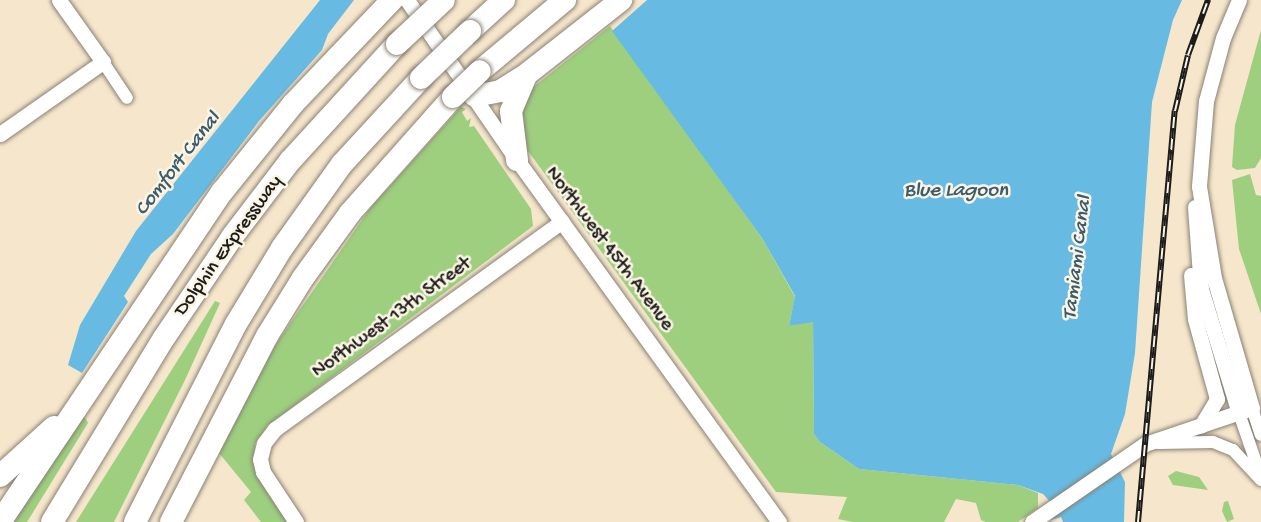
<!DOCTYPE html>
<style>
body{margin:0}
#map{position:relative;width:1261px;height:522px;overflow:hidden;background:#f6e6cc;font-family:"Gochi Hand",sans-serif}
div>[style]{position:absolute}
.green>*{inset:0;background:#9dcf7f}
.water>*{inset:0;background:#67bbe3}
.roads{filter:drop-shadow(0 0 2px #898174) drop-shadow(0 0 2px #898174)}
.minor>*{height:12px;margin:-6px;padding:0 6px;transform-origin:6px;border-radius:6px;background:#fff}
.tertiary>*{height:15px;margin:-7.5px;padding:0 7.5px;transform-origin:7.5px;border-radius:7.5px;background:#fff}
.motorway>*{height:22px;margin:-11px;padding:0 11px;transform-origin:11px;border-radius:11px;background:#fff}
.rail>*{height:6px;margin-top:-3px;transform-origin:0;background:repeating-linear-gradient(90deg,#fcf5e5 0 11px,#1c1c1c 0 22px);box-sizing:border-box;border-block:2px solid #1c1c1c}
.bridges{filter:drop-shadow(0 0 2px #898174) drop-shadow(0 0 2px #898174)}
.motorway-bridge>*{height:22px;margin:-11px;padding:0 11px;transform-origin:11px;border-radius:11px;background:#fff}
span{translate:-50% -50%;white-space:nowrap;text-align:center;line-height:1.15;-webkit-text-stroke:5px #fcf5e5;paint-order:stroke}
.street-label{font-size:20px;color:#1c1c1c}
.water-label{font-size:21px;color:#3a5c6c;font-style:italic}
</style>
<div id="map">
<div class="green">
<div style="clip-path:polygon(610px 26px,762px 238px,795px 297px,789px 326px,813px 321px,814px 434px,820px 442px,859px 469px,1018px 485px,1038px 493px,1038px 508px,1018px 522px,986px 522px,981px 520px,976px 503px,956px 499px,944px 522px,853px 522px,838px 519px,847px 497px,776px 492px,523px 144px,518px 122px,531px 89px)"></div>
<div style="clip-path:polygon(1261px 30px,1261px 158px,1255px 168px,1237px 170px,1232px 167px,1235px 125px)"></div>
<div style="clip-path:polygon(461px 107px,466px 109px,462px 112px,467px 121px,471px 118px,469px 127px,474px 126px,531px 209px,533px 226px,267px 426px,255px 444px,254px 466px,287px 522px,261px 522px,244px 500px,251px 492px,219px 453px,274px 347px,371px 207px)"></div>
<div style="clip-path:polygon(1250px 174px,1256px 195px,1261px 196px,1261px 314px,1239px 249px,1232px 180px)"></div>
<div style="clip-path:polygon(215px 301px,220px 303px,185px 380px,114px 522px,76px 522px)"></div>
<div style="clip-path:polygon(84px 416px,88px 423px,27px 522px,10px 522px)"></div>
<div style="clip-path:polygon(1176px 471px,1199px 477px,1208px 490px,1173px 485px,1168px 476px)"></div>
<div style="clip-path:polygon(1228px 501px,1234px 519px,1227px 522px,1222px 511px,1224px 502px)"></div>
</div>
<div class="water">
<div style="clip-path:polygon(320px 0,354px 0,328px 34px,322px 50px,259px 121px,173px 234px,151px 254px,124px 296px,128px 302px,82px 373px,68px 365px,80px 325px,136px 231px)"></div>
<div style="clip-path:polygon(647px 0,1182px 0,1173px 20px,1152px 102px,1135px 353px,1125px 414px,1111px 454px,1125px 482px,1124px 522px,1063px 522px,1061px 517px,1047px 521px,1060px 512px,1043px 494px,1018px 485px,859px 469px,820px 442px,814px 434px,813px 322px,789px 326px,795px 296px,762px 238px,612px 31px)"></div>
</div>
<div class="roads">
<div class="minor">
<div style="left:103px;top:62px;width:43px;rotate:56.3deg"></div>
<div style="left:1252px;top:408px;width:28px;rotate:72deg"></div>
<div style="left:1239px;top:413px;width:65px;rotate:71deg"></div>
<div style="left:1158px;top:443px;width:55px;rotate:-1deg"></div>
<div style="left:1213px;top:442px;width:22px;rotate:22deg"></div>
<div style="left:1233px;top:450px;width:41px;rotate:47deg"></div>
</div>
<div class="tertiary">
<div style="left:407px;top:0;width:194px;rotate:55.5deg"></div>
<div style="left:517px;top:160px;width:447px;rotate:54.1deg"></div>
<div style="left:0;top:134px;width:126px;rotate:-35deg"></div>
<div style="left:103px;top:62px;width:76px;rotate:-125.4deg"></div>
<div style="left:1195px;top:207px;width:82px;rotate:85.8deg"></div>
<div style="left:1201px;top:289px;width:130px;rotate:73deg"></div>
<div style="left:1191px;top:275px;width:44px;rotate:84.8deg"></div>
<div style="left:1195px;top:319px;width:83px;rotate:74.6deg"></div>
<div style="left:1217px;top:399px;width:31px;rotate:121deg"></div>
<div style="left:296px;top:522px;width:60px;rotate:-123.4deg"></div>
<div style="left:263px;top:472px;width:13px;rotate:-103deg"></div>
<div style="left:260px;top:459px;width:16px;rotate:-76deg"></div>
<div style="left:264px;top:443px;width:18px;rotate:-52deg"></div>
<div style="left:275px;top:429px;width:354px;rotate:-35.9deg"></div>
<div style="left:1032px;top:522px;width:137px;rotate:-34.6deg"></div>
<div style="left:1145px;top:444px;width:113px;rotate:-18.6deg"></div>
<div style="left:1252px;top:408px;width:135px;rotate:-106.3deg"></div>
<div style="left:1214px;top:278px;width:93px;rotate:-99.3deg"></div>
<div style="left:1199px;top:186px;width:85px;rotate:-85.3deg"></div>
<div style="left:1206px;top:101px;width:65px;rotate:-74.9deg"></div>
<div style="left:1223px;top:38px;width:41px;rotate:-67.2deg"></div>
</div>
<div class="motorway">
<div style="left:470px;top:31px;width:46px;rotate:-42.4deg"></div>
<div style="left:480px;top:71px;width:111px;rotate:-39.9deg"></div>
<div style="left:475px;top:96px;width:25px;rotate:-11deg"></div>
<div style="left:500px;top:91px;width:32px;rotate:-32deg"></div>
<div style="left:527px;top:74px;width:120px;rotate:-38.2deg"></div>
<div style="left:517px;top:160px;width:49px;rotate:-97deg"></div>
<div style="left:511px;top:111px;width:38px;rotate:-67deg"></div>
<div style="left:0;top:476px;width:73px;rotate:-42.2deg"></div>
<div style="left:0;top:522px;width:398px;rotate:-56.1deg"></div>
<div style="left:222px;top:192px;width:113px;rotate:-51.1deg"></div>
<div style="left:293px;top:104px;width:144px;rotate:-46.4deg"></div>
<div style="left:52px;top:522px;width:215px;rotate:-58.7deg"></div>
<div style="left:164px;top:338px;width:122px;rotate:-56deg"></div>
<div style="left:232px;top:237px;width:96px;rotate:-52.7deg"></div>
<div style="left:290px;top:161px;width:159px;rotate:-47.6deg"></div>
<div style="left:135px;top:522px;width:222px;rotate:-63deg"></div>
<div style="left:236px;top:324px;width:89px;rotate:-58.8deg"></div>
<div style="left:282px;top:248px;width:103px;rotate:-54.5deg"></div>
<div style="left:342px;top:164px;width:117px;rotate:-47.4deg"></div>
<div style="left:171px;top:522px;width:209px;rotate:-62.7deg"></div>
<div style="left:267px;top:336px;width:68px;rotate:-58.2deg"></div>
<div style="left:303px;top:278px;width:80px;rotate:-54.1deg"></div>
<div style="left:350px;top:213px;width:155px;rotate:-48.4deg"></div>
</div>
</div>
<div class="rail">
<div style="left:1138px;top:522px;width:413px;rotate:-84.9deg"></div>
<div style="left:1175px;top:111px;width:57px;rotate:-76.9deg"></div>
<div style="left:1188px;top:55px;width:59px;rotate:-70deg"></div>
</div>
<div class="bridges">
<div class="motorway-bridge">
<div style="left:397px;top:44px;width:64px;rotate:-43.1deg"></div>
<div style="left:421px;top:78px;width:68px;rotate:-43.8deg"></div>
<div style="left:453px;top:97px;width:37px;rotate:-44deg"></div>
</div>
</div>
<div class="street-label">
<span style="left:229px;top:246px;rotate:-54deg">Dolphin Expressway</span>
<span style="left:609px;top:249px;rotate:53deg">Northwest 45th Avenue</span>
<span style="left:392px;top:318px;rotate:-36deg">Northwest 13th Street</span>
</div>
<div class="water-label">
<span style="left:179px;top:165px;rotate:-52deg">Comfort Canal</span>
<span style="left:956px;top:192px">Blue Lagoon</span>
<span style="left:1079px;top:258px;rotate:-83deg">Tamiami Canal</span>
</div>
</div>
